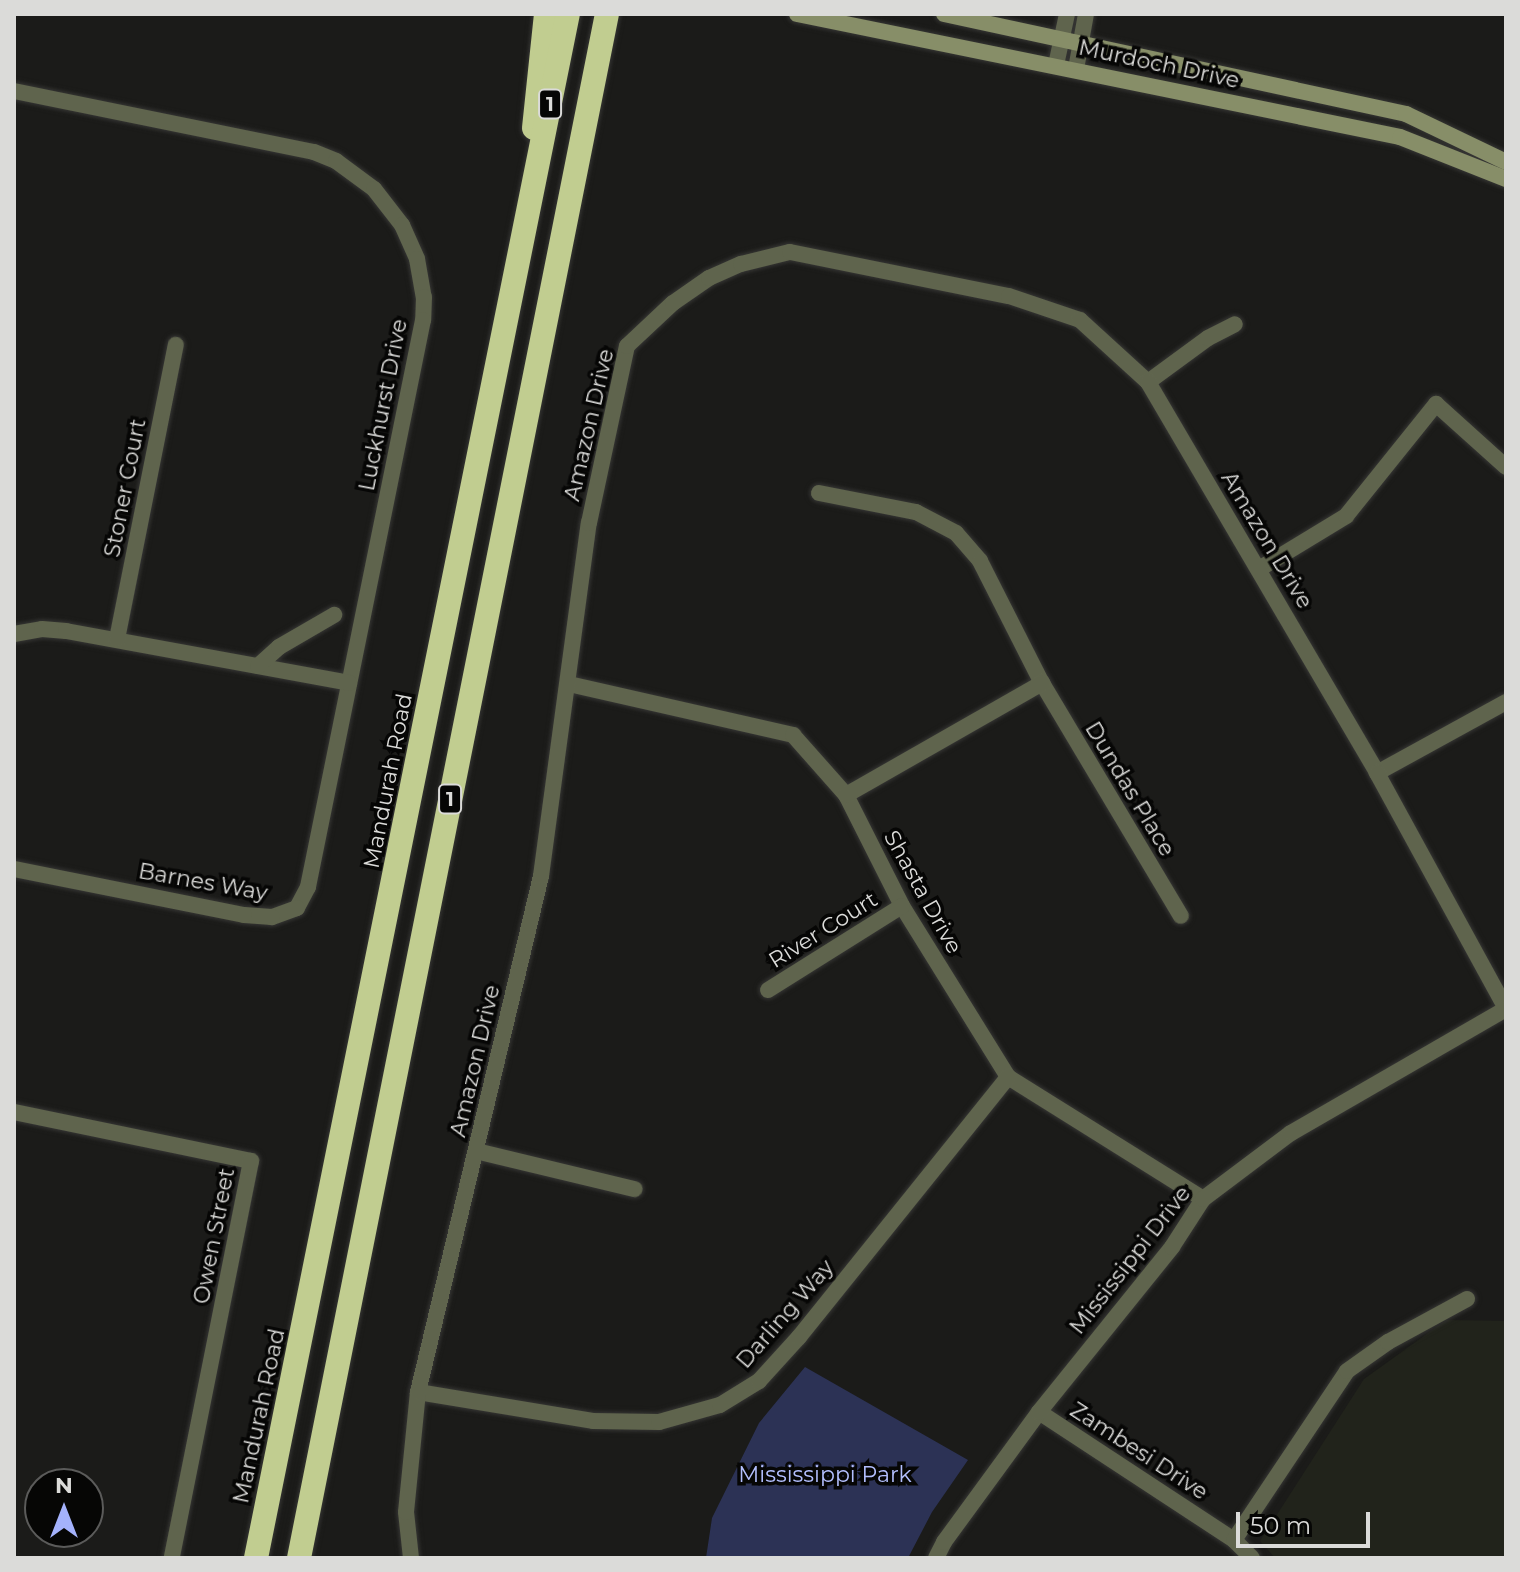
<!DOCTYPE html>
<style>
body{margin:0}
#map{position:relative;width:1520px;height:1572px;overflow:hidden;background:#1b1b19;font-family:Montserrat,sans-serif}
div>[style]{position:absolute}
.built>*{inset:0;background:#21231b}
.green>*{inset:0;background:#2c3255}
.roads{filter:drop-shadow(0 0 2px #363634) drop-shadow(0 0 2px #363634)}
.street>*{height:16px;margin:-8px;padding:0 8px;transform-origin:8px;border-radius:8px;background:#5f644d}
.secondary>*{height:16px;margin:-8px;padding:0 8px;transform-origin:8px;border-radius:8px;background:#878e68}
.highway>*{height:24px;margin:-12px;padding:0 12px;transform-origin:12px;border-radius:12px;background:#c1cd90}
span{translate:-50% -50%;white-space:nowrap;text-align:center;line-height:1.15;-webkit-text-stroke:7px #060605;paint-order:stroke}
.shield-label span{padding:2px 6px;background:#060605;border:2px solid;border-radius:6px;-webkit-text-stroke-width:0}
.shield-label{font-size:20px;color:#dbdbd9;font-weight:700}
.street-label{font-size:22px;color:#dbdbd9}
.park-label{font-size:22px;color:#b3bffe}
.frame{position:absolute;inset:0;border:16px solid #dbdbd9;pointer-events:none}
.north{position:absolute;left:24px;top:1468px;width:80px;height:80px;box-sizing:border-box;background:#060605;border:2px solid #5b5b5a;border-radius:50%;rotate:0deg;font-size:22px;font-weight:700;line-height:32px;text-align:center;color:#dbdbd9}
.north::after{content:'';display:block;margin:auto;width:28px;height:36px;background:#a4b2fc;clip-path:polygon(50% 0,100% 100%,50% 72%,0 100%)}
.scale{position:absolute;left:1236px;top:1512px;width:134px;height:36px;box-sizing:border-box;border:4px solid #dbdbd9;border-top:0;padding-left:10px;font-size:24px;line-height:28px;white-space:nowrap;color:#dbdbd9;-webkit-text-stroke:6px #060605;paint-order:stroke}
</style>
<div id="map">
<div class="built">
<div style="clip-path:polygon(1446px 1320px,1506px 1321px,1506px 1558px,1275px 1558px,1260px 1541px,1364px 1379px)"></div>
</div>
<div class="green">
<div style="clip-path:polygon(805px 1367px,968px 1460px,932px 1512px,908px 1558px,706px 1558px,712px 1518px,759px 1423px)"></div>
</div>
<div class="roads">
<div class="street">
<div style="left:1056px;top:65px;width:52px;rotate:-77.8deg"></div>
<div style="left:1076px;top:69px;width:56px;rotate:-79.7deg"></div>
<div style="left:14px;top:91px;width:306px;rotate:11.5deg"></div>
<div style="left:314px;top:152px;width:24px;rotate:22deg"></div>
<div style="left:336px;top:161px;width:47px;rotate:36.4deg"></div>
<div style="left:374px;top:189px;width:46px;rotate:52.1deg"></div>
<div style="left:402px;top:225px;width:37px;rotate:66deg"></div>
<div style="left:417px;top:259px;width:39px;rotate:80deg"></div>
<div style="left:424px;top:297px;width:23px;rotate:92deg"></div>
<div style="left:423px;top:320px;width:579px;rotate:101.47deg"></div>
<div style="left:308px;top:887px;width:24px;rotate:118deg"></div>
<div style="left:297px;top:908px;width:27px;rotate:160deg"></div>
<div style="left:272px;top:917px;width:28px;rotate:-176deg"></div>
<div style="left:244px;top:915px;width:235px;rotate:-168.7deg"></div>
<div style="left:1148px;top:382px;width:74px;rotate:-36.3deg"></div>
<div style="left:1208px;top:338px;width:30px;rotate:-27deg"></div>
<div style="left:819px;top:493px;width:99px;rotate:11.1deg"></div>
<div style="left:916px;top:512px;width:45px;rotate:27.7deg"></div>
<div style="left:956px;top:533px;width:37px;rotate:49deg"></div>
<div style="left:980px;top:561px;width:137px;rotate:63.1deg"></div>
<div style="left:1042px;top:683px;width:271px;rotate:59.2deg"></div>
<div style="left:1259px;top:569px;width:102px;rotate:-31.3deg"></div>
<div style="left:1346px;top:516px;width:144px;rotate:-51.2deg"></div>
<div style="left:1436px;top:404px;width:94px;rotate:42deg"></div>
<div style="left:14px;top:634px;width:28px;rotate:-10deg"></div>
<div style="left:42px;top:629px;width:24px;rotate:5deg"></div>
<div style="left:66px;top:631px;width:288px;rotate:10.4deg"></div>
<div style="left:117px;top:639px;width:300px;rotate:-78.7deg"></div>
<div style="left:258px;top:666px;width:28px;rotate:-42deg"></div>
<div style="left:279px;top:647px;width:64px;rotate:-30.2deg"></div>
<div style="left:569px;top:684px;width:230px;rotate:12.8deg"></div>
<div style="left:793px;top:735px;width:80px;rotate:48.5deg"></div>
<div style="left:846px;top:795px;width:124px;rotate:63.2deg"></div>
<div style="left:902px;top:906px;width:201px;rotate:58.2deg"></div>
<div style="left:1008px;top:1077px;width:230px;rotate:32deg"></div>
<div style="left:1377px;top:773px;width:147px;rotate:-28.8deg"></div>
<div style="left:846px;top:795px;width:226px;rotate:-29.7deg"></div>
<div style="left:768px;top:990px;width:158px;rotate:-32.1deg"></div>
<div style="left:14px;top:1112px;width:242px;rotate:11.7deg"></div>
<div style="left:251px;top:1161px;width:405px;rotate:101.3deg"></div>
<div style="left:476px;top:1151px;width:163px;rotate:13.5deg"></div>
<div style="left:418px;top:1392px;width:177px;rotate:9.4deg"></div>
<div style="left:593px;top:1421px;width:66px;rotate:0.9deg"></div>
<div style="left:659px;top:1422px;width:63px;rotate:-15.6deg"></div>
<div style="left:720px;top:1405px;width:46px;rotate:-31.6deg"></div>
<div style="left:759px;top:1381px;width:59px;rotate:-47.7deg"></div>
<div style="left:799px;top:1337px;width:334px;rotate:-51.2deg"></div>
<div style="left:1039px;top:1412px;width:233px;rotate:33.3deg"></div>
<div style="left:1234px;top:1540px;width:25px;rotate:45deg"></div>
<div style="left:1234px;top:1540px;width:203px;rotate:-56.2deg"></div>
<div style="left:1347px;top:1371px;width:50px;rotate:-35.3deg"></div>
<div style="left:1388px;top:1342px;width:90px;rotate:-28.6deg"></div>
<div style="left:411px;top:1558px;width:46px;rotate:-96.2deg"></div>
<div style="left:406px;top:1512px;width:121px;rotate:-84.3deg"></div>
<div style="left:418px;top:1392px;width:530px;rotate:-76.59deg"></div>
<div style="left:541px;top:876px;width:356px;rotate:-82.3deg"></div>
<div style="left:589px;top:523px;width:181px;rotate:-77.9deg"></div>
<div style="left:627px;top:346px;width:63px;rotate:-43.1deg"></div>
<div style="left:673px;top:303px;width:44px;rotate:-34.8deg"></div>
<div style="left:709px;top:278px;width:35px;rotate:-24deg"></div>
<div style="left:741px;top:264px;width:50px;rotate:-13.8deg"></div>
<div style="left:790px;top:252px;width:223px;rotate:11.4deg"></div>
<div style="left:1009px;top:296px;width:75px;rotate:18.7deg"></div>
<div style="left:1080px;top:320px;width:92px;rotate:42.4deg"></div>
<div style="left:1148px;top:382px;width:453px;rotate:59.6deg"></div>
<div style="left:1377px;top:773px;width:269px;rotate:61.3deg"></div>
<div style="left:936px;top:1558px;width:18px;rotate:-63deg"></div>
<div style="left:944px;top:1542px;width:161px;rotate:-53.8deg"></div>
<div style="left:1039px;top:1412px;width:212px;rotate:-51.1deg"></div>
<div style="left:1172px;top:1247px;width:57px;rotate:-57.1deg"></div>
<div style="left:1203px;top:1199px;width:110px;rotate:-36.9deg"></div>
<div style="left:1291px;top:1133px;width:248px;rotate:-30deg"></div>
</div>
<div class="secondary">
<div style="left:797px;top:14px;width:615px;rotate:11.53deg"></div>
<div style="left:1400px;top:137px;width:114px;rotate:21.6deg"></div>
<div style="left:944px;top:14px;width:473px;rotate:12.2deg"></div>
<div style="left:1406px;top:114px;width:111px;rotate:25.6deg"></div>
</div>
<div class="highway">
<div style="left:534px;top:128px;width:115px;rotate:-84deg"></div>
<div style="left:256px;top:1558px;width:1575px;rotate:-78.58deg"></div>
<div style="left:299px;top:1558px;width:1574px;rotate:-78.72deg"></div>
</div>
</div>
<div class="shield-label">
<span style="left:550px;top:104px">1</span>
<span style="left:450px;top:799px">1</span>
</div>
<div class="street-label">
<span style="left:1159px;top:64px;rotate:12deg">Murdoch Drive</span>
<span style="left:383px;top:405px;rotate:-79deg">Luckhurst Drive</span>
<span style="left:589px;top:425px;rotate:-77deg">Amazon Drive</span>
<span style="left:125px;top:488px;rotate:-79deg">Stoner Court</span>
<span style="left:1267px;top:540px;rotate:59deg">Amazon Drive</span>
<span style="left:388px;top:781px;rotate:-79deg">Mandurah Road</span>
<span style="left:1130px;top:789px;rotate:59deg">Dundas Place</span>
<span style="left:203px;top:882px;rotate:10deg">Barnes Way</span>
<span style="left:923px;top:892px;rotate:61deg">Shasta Drive</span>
<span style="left:823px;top:930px;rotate:-32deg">River Court</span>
<span style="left:475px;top:1061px;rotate:-77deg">Amazon Drive</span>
<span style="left:214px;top:1236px;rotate:-79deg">Owen Street</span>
<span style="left:1130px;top:1260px;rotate:-52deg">Mississippi Drive</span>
<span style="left:785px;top:1314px;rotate:-49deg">Darling Way</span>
<span style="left:259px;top:1416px;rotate:-78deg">Mandurah Road</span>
<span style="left:1139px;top:1451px;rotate:33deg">Zambesi Drive</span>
</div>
<div class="park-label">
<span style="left:825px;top:1475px">Mississippi Park</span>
</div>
<div class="frame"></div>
<div class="north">N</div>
<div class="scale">50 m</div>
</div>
